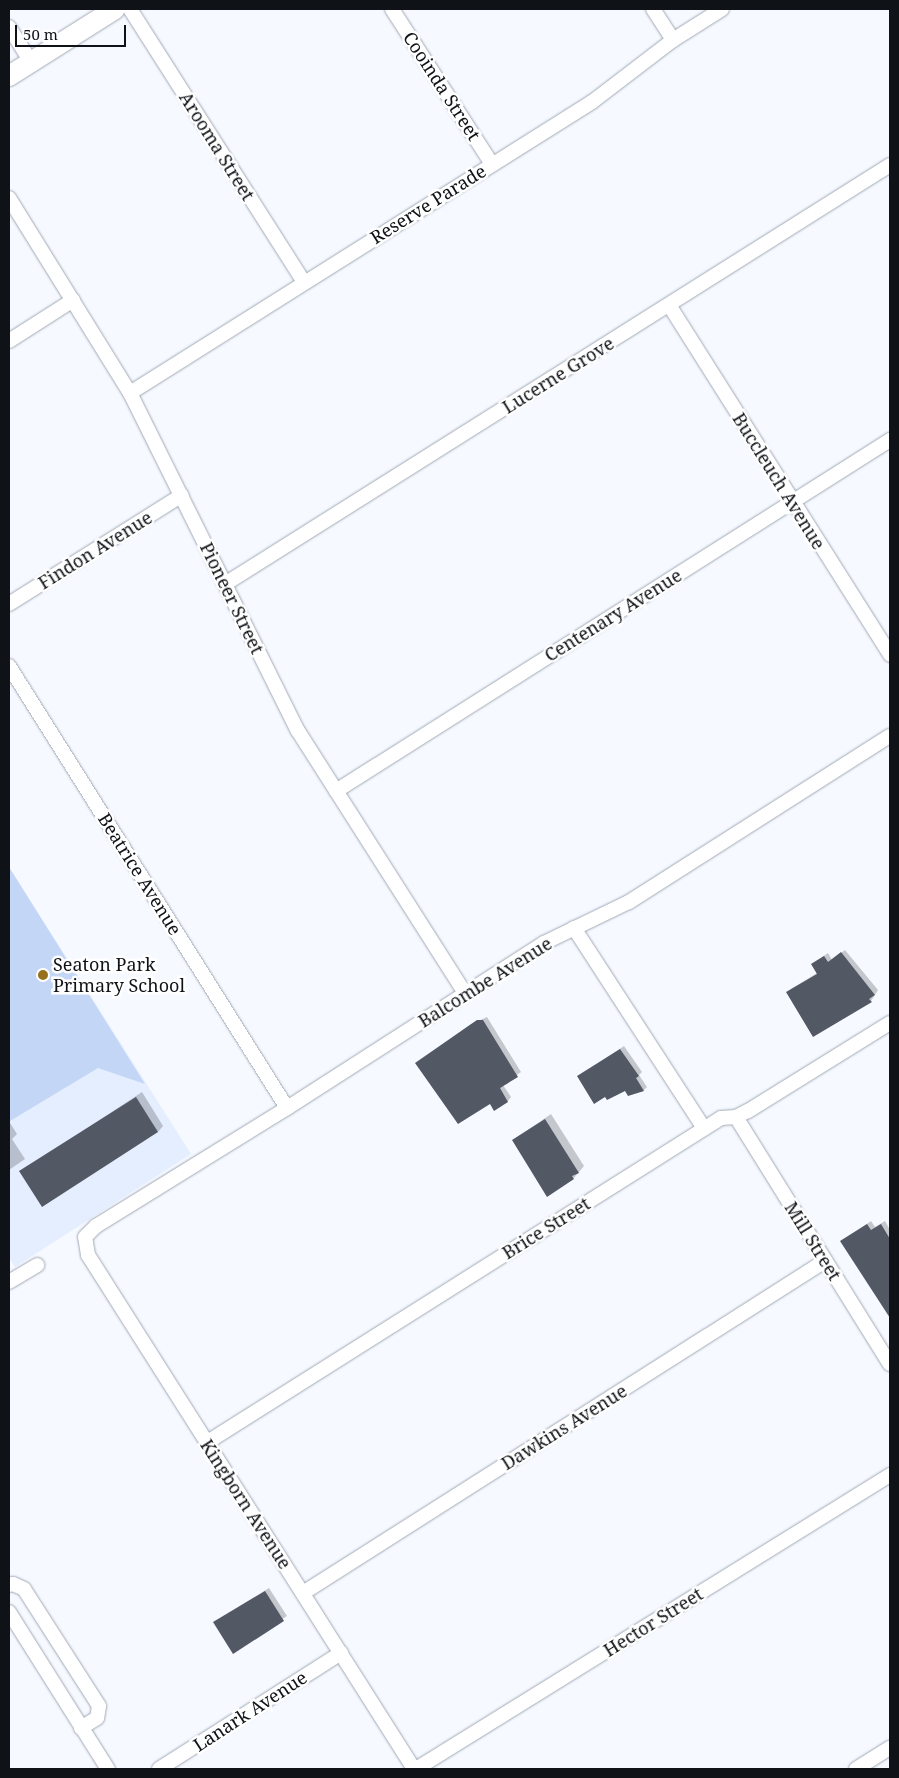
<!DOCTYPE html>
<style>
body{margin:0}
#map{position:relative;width:899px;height:1778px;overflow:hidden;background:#f6f9ff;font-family:"Noto Serif",serif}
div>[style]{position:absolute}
.built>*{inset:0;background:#e5eeff}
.green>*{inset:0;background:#c4d6f5}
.shadow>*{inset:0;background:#0003}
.building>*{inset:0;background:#525864}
.roads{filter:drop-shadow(0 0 1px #a1a9b5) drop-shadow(0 0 1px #a1a9b5)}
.minor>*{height:14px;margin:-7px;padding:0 7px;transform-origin:7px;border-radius:7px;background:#fff}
.secondary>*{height:20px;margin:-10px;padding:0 10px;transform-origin:10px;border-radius:10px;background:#fff}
.dots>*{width:14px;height:14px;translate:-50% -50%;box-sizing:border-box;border:2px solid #fff;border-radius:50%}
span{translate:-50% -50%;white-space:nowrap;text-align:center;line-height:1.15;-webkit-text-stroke:5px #fff;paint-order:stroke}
.street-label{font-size:18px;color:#0f1216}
.poi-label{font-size:18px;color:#0f1216}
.left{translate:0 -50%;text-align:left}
.frame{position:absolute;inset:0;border:10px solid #0f1216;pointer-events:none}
.scale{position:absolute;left:15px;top:25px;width:111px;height:22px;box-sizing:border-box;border:2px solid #0f1216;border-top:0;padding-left:6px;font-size:15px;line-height:18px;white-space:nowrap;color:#0f1216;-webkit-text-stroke:4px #fff;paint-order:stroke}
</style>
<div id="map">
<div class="built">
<div style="clip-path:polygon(9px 867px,191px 1154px,15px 1267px,9px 1258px)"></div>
</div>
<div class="green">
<div style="clip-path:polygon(9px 867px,145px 1084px,98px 1068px,10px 1121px,9px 1118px)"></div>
</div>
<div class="shadow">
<div style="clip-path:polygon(845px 950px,878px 990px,871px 1001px,791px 989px,817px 973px,812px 964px,816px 961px,828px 953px,832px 960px)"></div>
<div style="clip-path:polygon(487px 1017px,521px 1072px,503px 1085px,511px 1097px,508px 1101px,495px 1109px,490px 1102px,458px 1122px,417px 1063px,471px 1024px)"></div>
<div style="clip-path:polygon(624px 1046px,642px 1072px,639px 1075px,647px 1087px,644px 1090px,629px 1094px,626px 1090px,615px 1096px,579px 1076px)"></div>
<div style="clip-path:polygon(142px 1092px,163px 1126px,158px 1132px,21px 1172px)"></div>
<div style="clip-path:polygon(551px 1114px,584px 1166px,574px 1178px,513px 1140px)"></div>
<div style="clip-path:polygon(10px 1123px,17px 1134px,12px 1139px,25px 1159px,9px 1170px)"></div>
<div style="clip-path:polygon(871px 1221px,875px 1227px,885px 1221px,890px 1230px,890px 1316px,841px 1242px)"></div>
<div style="clip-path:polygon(269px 1588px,287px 1616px,233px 1652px,215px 1622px)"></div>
</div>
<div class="building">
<div style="clip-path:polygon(841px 952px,875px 995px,869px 999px,872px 1002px,813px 1037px,786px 992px,817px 974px,811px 964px,824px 956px,828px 962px)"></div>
<div style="clip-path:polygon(477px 1020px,483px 1020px,518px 1077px,500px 1088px,508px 1102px,494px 1111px,490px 1104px,458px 1124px,415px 1063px)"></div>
<div style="clip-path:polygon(620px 1049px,639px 1076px,636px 1078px,644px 1091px,628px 1096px,625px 1091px,607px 1100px,605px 1097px,594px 1104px,577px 1076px)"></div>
<div style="clip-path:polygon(136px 1097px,158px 1132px,42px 1207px,19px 1171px)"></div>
<div style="clip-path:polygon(545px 1119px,579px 1173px,572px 1176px,574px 1179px,547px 1197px,512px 1140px)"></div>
<div style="clip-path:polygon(867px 1224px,871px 1230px,881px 1224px,890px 1239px,890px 1318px,840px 1241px)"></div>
<div style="clip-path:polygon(265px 1591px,284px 1621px,233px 1654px,213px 1622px)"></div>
</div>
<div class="roads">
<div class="minor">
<div style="left:130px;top:9px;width:324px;rotate:57.5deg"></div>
<div style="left:392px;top:9px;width:184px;rotate:57.2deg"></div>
<div style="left:653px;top:9px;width:37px;rotate:57deg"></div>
<div style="left:9px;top:27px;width:41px;rotate:57.8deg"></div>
<div style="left:9px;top:198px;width:229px;rotate:58.2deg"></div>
<div style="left:130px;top:393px;width:377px;rotate:63.6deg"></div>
<div style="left:298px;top:731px;width:311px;rotate:57.5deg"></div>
<div style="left:669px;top:305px;width:414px;rotate:57.7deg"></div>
<div style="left:9px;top:341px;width:76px;rotate:-32.6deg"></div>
<div style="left:130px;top:393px;width:546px;rotate:-32.21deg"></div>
<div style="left:592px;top:102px;width:102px;rotate:-37.4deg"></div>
<div style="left:673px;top:40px;width:58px;rotate:-32.3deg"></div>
<div style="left:225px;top:584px;width:786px;rotate:-32.21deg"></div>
<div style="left:9px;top:604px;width:204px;rotate:-32.2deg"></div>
<div style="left:9px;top:666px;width:522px;rotate:57.83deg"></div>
<div style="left:336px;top:791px;width:656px;rotate:-32.36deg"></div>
<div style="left:574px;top:928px;width:239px;rotate:57deg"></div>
<div style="left:736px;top:1117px;width:291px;rotate:58.1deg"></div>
<div style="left:9px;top:1282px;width:33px;rotate:-31deg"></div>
<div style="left:206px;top:1443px;width:609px;rotate:-32.25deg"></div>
<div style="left:721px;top:1118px;width:15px;rotate:-4deg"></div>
<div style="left:736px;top:1117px;width:13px;rotate:-27deg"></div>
<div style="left:748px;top:1111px;width:167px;rotate:-31.8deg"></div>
<div style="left:9px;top:1585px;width:4px;rotate:-14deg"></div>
<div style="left:13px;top:1584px;width:12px;rotate:24deg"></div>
<div style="left:24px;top:1589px;width:139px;rotate:57.3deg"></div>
<div style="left:99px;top:1706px;width:12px;rotate:99deg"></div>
<div style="left:97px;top:1718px;width:19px;rotate:148deg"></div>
<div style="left:303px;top:1593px;width:619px;rotate:-32.46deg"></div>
<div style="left:9px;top:1612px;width:186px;rotate:57.8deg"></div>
<div style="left:159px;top:1769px;width:216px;rotate:-32.5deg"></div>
<div style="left:414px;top:1769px;width:609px;rotate:-122.38deg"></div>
<div style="left:88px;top:1255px;width:18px;rotate:-99deg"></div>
<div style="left:85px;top:1237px;width:16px;rotate:-45deg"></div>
<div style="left:96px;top:1226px;width:225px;rotate:-31.7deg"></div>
<div style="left:287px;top:1108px;width:305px;rotate:-32.7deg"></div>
<div style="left:544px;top:943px;width:94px;rotate:-25.8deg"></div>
<div style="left:629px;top:902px;width:309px;rotate:-32.5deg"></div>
<div style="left:416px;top:1769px;width:558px;rotate:-31.81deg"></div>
<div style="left:856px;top:1769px;width:40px;rotate:-32deg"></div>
</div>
<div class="secondary">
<div style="left:9px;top:76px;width:125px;rotate:-32.3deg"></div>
</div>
</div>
<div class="dots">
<div style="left:43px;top:975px;background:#97701b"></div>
</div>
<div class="street-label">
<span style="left:442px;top:86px;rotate:57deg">Cooinda Street</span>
<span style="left:217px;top:146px;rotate:58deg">Arooma Street</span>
<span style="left:428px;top:204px;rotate:-32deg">Reserve Parade</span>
<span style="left:558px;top:375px;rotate:-32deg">Lucerne Grove</span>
<span style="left:779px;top:481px;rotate:58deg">Buccleuch Avenue</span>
<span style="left:95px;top:550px;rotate:-32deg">Findon Avenue</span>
<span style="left:232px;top:598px;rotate:64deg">Pioneer Street</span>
<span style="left:613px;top:615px;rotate:-32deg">Centenary Avenue</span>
<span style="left:140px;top:874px;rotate:58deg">Beatrice Avenue</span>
<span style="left:485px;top:982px;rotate:-32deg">Balcombe Avenue</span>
<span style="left:546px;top:1228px;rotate:-32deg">Brice Street</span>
<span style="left:813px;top:1241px;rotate:58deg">Mill Street</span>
<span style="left:564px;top:1427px;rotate:-32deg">Dawkins Avenue</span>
<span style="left:246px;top:1504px;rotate:57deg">Kingborn Avenue</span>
<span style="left:653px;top:1622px;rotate:-32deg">Hector Street</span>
<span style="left:250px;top:1711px;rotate:-33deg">Lanark Avenue</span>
</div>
<div class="poi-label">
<span class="left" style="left:53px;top:975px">Seaton Park<br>Primary School</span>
</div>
<div class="frame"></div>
<div class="scale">50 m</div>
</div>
